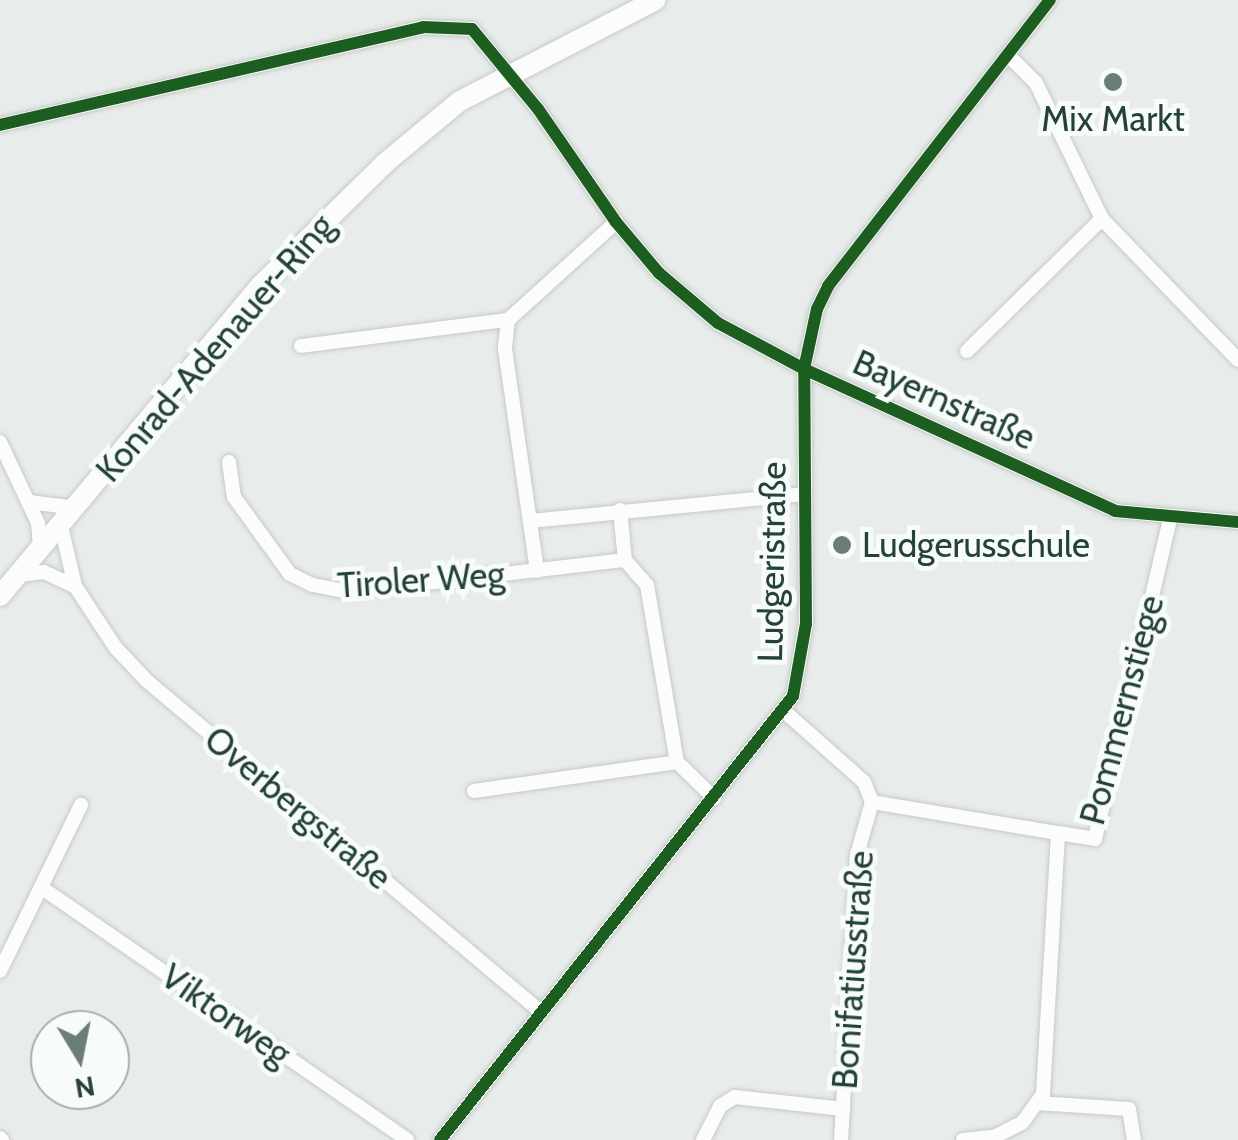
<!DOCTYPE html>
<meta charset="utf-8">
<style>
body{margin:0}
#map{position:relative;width:1238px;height:1140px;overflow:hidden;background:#e8edeb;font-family:Cabin,sans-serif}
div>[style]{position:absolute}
.roads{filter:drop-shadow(0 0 2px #c5cac8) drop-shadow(0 0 2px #c5cac8)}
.street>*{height:14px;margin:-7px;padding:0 7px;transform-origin:7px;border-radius:7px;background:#fcfcfc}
.secondary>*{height:20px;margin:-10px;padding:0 10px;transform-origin:10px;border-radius:10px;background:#fcfcfc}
.cycleway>*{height:12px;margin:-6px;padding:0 6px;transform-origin:6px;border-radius:6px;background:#1b5e20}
.dots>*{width:28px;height:28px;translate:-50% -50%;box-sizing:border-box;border:5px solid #f7fbf9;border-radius:50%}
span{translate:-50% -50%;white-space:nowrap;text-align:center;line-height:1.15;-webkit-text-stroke:10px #f7fbf9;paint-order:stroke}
.poi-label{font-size:35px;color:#24423a}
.left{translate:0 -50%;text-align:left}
.street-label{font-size:35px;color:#24423a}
.north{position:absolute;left:30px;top:1010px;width:100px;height:100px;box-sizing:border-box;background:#f7fbf9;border:2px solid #a3b1ad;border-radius:50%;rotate:170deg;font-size:28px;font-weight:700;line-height:40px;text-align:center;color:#24423a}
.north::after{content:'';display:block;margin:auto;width:35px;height:45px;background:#697e78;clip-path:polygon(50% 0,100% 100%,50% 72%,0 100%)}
</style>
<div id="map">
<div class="roads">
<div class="street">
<div style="left:1011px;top:58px;width:35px;rotate:45deg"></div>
<div style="left:1036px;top:83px;width:151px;rotate:64.1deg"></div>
<div style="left:1102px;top:219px;width:196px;rotate:46deg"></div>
<div style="left:0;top:125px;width:434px;rotate:-13deg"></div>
<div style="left:423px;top:27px;width:49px;rotate:2.3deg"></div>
<div style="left:472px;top:29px;width:104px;rotate:50.5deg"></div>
<div style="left:538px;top:109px;width:137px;rotate:55.4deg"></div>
<div style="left:616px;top:222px;width:67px;rotate:49.9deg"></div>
<div style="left:659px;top:273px;width:77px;rotate:40.3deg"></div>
<div style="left:718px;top:323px;width:98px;rotate:28.1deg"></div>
<div style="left:804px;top:369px;width:342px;rotate:24.5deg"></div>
<div style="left:1115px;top:511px;width:123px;rotate:5.1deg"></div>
<div style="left:301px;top:346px;width:209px;rotate:-7.2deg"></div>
<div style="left:967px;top:351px;width:189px;rotate:-44.4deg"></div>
<div style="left:0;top:442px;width:89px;rotate:64.9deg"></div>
<div style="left:38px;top:523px;width:25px;rotate:85deg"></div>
<div style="left:229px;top:462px;width:35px;rotate:82deg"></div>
<div style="left:234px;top:497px;width:95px;rotate:54deg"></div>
<div style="left:290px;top:574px;width:25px;rotate:26deg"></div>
<div style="left:313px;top:585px;width:36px;rotate:11deg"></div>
<div style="left:348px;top:592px;width:279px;rotate:-6.6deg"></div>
<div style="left:29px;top:502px;width:48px;rotate:7.1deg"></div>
<div style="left:620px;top:510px;width:50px;rotate:84.3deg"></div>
<div style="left:625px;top:560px;width:33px;rotate:49deg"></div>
<div style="left:647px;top:585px;width:180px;rotate:80.4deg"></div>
<div style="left:677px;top:762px;width:52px;rotate:44.2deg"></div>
<div style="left:530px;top:521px;width:276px;rotate:-5.6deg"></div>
<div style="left:61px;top:526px;width:62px;rotate:76.9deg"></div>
<div style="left:75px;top:586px;width:73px;rotate:56.7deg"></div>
<div style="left:115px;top:647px;width:47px;rotate:46.7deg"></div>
<div style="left:147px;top:681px;width:515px;rotate:40.03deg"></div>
<div style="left:537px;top:571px;width:225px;rotate:-98.2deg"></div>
<div style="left:505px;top:348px;width:28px;rotate:-84deg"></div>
<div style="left:508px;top:320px;width:146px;rotate:-42.2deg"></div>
<div style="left:19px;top:575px;width:25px;rotate:-7deg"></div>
<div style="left:44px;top:572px;width:33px;rotate:25deg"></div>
<div style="left:784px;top:711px;width:107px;rotate:41.6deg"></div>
<div style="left:864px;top:782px;width:22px;rotate:68deg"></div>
<div style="left:872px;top:802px;width:55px;rotate:105.8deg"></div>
<div style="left:857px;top:855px;width:285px;rotate:93.2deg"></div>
<div style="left:474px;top:791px;width:205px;rotate:-8.1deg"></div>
<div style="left:872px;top:802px;width:189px;rotate:9.5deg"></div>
<div style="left:45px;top:890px;width:440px;rotate:34.6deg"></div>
<div style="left:0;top:971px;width:185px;rotate:-64deg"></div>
<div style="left:1037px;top:1103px;width:92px;rotate:3.7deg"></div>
<div style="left:1129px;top:1109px;width:31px;rotate:81deg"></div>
<div style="left:0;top:1138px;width:3px;rotate:45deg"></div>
<div style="left:440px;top:1140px;width:567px;rotate:-51.51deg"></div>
<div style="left:793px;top:696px;width:73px;rotate:-79.8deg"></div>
<div style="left:806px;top:624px;width:255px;rotate:-90.4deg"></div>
<div style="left:804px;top:369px;width:61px;rotate:-77.8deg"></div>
<div style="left:817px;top:309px;width:25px;rotate:-64deg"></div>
<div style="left:828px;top:286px;width:362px;rotate:-52.2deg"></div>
<div style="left:703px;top:1140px;width:38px;rotate:-63deg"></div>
<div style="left:720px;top:1106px;width:17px;rotate:-31deg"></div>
<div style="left:735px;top:1097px;width:109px;rotate:6.3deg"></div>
<div style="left:963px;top:1140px;width:31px;rotate:-6deg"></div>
<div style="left:994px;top:1137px;width:31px;rotate:-27deg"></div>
<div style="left:1022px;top:1123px;width:36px;rotate:-54deg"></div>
<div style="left:1043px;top:1094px;width:261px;rotate:-86.7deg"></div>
<div style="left:1058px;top:833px;width:37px;rotate:9deg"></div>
<div style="left:1095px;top:839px;width:328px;rotate:-76.8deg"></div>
</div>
<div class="secondary">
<div style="left:0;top:596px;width:406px;rotate:-50deg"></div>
<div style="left:261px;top:285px;width:174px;rotate:-44.5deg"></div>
<div style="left:385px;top:163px;width:97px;rotate:-39.6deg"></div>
<div style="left:460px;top:101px;width:220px;rotate:-27.3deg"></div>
</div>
</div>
<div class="cycleway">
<div style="left:0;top:125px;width:434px;rotate:-13deg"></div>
<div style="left:423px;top:27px;width:49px;rotate:2.3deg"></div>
<div style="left:472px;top:29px;width:104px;rotate:50.5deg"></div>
<div style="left:538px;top:109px;width:137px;rotate:55.4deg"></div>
<div style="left:616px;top:222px;width:67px;rotate:49.9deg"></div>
<div style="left:659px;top:273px;width:77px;rotate:40.3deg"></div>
<div style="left:718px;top:323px;width:98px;rotate:28.1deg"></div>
<div style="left:804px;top:369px;width:342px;rotate:24.5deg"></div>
<div style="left:1115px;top:511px;width:123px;rotate:5.1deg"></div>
<div style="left:440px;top:1140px;width:567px;rotate:-51.51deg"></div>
<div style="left:793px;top:696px;width:73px;rotate:-79.8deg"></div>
<div style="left:806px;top:624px;width:255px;rotate:-90.4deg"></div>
<div style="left:804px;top:369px;width:61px;rotate:-77.8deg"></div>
<div style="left:817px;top:309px;width:25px;rotate:-64deg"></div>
<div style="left:828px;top:286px;width:362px;rotate:-52.2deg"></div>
</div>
<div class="dots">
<div style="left:1113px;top:82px;background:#697e78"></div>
<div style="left:842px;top:545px;background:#697e78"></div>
</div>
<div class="poi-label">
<span style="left:1113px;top:119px">Mix Markt</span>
<span class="left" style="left:862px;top:545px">Ludgerusschule</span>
</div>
<div class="street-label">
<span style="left:215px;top:348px;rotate:-49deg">Konrad-Adenauer-Ring</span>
<span style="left:944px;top:400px;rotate:24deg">Bayernstraße</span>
<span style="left:772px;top:562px;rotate:-89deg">Ludgeristraße</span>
<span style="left:421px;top:580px;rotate:-4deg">Tiroler Weg</span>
<span style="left:1122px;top:710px;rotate:-75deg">Pommernstiege</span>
<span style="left:298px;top:808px;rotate:40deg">Overbergstraße</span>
<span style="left:853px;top:970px;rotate:-86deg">Bonifatiusstraße</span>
<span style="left:226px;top:1015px;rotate:35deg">Viktorweg</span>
</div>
<div class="north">N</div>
</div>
